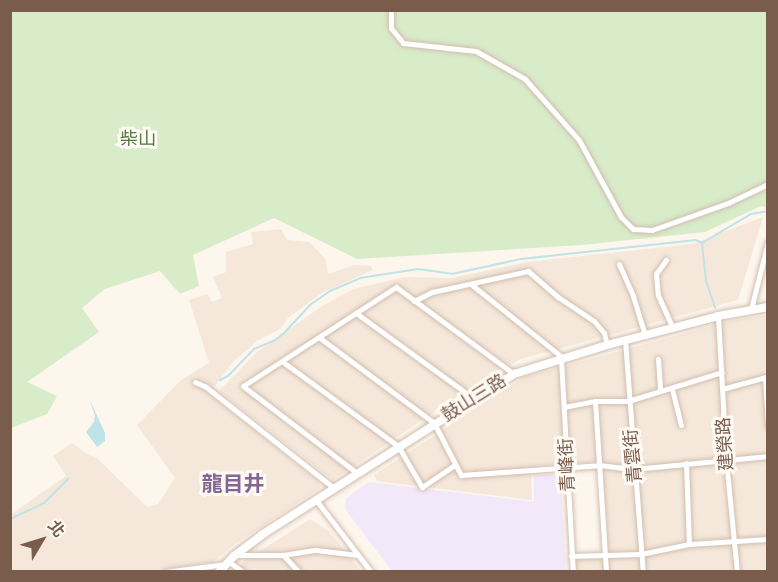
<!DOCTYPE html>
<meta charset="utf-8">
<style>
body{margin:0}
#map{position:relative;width:778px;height:582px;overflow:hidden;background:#fdf6ec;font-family:"Fira Sans","Noto Sans TC",sans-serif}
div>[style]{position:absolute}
.residential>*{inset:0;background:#f5e8da}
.education>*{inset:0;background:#f3e8fa}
.green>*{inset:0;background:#d8ecc9}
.water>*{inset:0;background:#bfe3e8}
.stream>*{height:2px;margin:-1px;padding:0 1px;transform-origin:1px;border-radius:1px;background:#bfe3e8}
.roads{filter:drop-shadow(0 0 2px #d1beb0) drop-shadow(0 0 2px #d1beb0)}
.street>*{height:5px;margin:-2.5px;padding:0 2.5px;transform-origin:2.5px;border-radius:2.5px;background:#fff}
.secondary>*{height:8px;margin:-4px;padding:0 4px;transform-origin:4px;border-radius:4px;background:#fff}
span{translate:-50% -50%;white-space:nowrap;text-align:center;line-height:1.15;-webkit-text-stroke:6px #fffaf3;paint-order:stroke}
.park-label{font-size:18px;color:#537a41}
.street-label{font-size:18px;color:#7a5c4d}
.quarter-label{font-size:21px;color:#846695;font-weight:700}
.frame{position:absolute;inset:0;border:12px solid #7a5c4d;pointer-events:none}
.north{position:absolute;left:12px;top:510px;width:60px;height:60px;-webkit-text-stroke:4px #fffaf3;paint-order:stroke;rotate:52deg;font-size:16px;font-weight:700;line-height:24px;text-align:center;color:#7a5c4d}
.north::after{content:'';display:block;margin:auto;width:21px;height:27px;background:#7a5c4d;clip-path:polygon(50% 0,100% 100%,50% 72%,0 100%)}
</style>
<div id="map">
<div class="residential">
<div style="clip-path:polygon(763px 217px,738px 300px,521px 359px,486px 377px,333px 480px,219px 391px,257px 352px,322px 306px,353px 289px,405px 277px,452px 278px,527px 262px,692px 244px)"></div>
<div style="clip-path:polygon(281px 229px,287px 240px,310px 242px,325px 259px,328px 274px,354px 265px,371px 266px,373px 270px,322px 293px,288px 318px,280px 329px,257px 341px,232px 363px,209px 394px,319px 482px,320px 488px,235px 544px,213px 562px,145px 572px,11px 571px,10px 515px,66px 476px,53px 456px,72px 443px,87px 454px,97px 458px,147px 507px,158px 504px,175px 478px,137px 425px,181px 380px,209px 363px,189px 300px,207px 294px,212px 302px,222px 298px,213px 277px,226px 272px,226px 252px,253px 244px,251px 232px)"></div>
<div style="clip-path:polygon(767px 315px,767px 571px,577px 571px,576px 559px,609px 559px,603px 461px,531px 467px,532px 500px,377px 481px,374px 475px,524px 377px,730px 321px)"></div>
<div style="clip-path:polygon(310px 519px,329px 531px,361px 571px,235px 572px,244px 561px)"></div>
</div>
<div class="education">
<div style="clip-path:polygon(553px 474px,561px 483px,566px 571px,392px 571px,345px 509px,346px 498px,369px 482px,534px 502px,534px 475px)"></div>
</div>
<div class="green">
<div style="clip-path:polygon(11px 11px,767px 11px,767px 208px,761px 206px,705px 232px,582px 245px,357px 259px,274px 218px,193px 255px,199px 286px,180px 294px,160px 271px,105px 289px,82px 308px,99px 332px,27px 382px,57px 396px,47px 414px,11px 428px)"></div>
</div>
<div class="water">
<div style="clip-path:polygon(90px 400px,105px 433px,105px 441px,97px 447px,86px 432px,94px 422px,95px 416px)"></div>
</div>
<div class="stream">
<div style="left:702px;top:243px;width:38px;rotate:84deg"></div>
<div style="left:706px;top:281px;width:28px;rotate:71deg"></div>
<div style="left:220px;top:380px;width:9px;rotate:-27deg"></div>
<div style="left:228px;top:376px;width:37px;rotate:-46deg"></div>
<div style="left:254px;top:349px;width:23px;rotate:-23deg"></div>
<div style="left:275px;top:340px;width:11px;rotate:-38deg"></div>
<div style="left:284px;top:333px;width:38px;rotate:-47deg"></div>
<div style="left:310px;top:305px;width:24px;rotate:-35deg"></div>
<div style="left:330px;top:291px;width:33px;rotate:-23deg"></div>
<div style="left:360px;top:278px;width:59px;rotate:-8.8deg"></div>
<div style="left:418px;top:269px;width:34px;rotate:8deg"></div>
<div style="left:452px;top:274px;width:71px;rotate:-12.3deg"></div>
<div style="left:521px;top:259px;width:176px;rotate:-6.2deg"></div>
<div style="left:696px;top:240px;width:7px;rotate:27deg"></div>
<div style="left:702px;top:243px;width:57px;rotate:-30.6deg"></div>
<div style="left:751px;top:214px;width:17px;rotate:-10deg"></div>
<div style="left:10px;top:519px;width:38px;rotate:-25deg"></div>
<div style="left:44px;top:503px;width:35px;rotate:-45deg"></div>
</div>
<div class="roads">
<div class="street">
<div style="left:391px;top:10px;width:18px;rotate:90deg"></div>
<div style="left:391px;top:28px;width:19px;rotate:51deg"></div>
<div style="left:403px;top:43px;width:73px;rotate:6.3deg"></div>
<div style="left:476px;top:51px;width:56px;rotate:29.7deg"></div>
<div style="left:525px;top:79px;width:81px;rotate:48.5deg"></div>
<div style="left:579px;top:140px;width:88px;rotate:61.4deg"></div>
<div style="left:621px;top:217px;width:17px;rotate:45deg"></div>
<div style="left:633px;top:229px;width:19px;rotate:3deg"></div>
<div style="left:652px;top:230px;width:81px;rotate:-19.6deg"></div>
<div style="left:728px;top:203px;width:44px;rotate:-25.4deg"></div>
<div style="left:666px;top:260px;width:17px;rotate:126deg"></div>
<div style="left:656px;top:274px;width:21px;rotate:85deg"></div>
<div style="left:658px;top:295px;width:36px;rotate:66deg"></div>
<div style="left:619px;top:264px;width:35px;rotate:66deg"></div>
<div style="left:633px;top:296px;width:41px;rotate:72.9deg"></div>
<div style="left:472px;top:285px;width:117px;rotate:38.7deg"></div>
<div style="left:414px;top:301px;width:20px;rotate:-27deg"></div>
<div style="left:432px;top:292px;width:98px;rotate:-12.3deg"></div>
<div style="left:528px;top:271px;width:40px;rotate:41deg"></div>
<div style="left:558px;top:297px;width:43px;rotate:33.7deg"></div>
<div style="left:594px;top:321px;width:16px;rotate:50deg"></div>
<div style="left:604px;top:333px;width:12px;rotate:76deg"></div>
<div style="left:751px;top:309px;width:69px;rotate:-75.8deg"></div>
<div style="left:356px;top:313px;width:145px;rotate:36deg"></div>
<div style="left:718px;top:316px;width:144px;rotate:86.8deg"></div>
<div style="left:726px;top:460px;width:113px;rotate:84.4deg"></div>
<div style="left:320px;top:338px;width:142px;rotate:36.7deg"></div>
<div style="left:434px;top:423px;width:59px;rotate:62.6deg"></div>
<div style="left:461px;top:475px;width:138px;rotate:-4.1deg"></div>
<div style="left:599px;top:465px;width:35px;rotate:7deg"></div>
<div style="left:634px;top:469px;width:135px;rotate:-5.5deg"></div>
<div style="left:625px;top:340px;width:233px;rotate:85.6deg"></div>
<div style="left:561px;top:359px;width:213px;rotate:86.8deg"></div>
<div style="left:658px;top:359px;width:31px;rotate:86deg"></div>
<div style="left:283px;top:362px;width:142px;rotate:36.1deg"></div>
<div style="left:398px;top:446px;width:48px;rotate:59.7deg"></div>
<div style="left:422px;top:487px;width:40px;rotate:-34deg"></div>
<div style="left:765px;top:377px;width:49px;rotate:86.5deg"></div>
<div style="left:195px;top:382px;width:12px;rotate:24deg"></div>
<div style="left:206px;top:387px;width:163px;rotate:38.3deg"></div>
<div style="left:672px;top:389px;width:37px;rotate:76deg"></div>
<div style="left:722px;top:389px;width:46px;rotate:-15.3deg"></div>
<div style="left:595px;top:401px;width:171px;rotate:86.3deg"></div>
<div style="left:564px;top:407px;width:32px;rotate:-11deg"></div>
<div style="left:595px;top:401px;width:33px"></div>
<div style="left:628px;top:401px;width:98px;rotate:-17.1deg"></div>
<div style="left:686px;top:463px;width:81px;rotate:87.9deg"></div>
<div style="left:689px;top:544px;width:79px;rotate:-3.6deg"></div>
<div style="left:357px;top:473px;width:143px;rotate:-142.7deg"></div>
<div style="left:243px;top:386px;width:182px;rotate:-32.9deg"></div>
<div style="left:396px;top:287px;width:147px;rotate:36.4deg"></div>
<div style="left:316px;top:500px;width:91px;rotate:52.6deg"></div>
<div style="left:238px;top:555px;width:45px"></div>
<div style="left:283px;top:555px;width:33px;rotate:-9deg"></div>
<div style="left:316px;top:550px;width:42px;rotate:6.8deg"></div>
<div style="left:283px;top:555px;width:23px;rotate:47deg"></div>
<div style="left:571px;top:556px;width:70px;rotate:-1.6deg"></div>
<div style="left:641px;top:554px;width:49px;rotate:-11.8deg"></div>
<div style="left:228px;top:561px;width:19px;rotate:36deg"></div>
<div style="left:165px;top:572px;width:61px;rotate:-7.6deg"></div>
</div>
<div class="secondary">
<div style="left:219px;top:572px;width:22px;rotate:-47deg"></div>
<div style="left:234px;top:556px;width:36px;rotate:-37deg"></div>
<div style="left:263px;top:534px;width:298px;rotate:-32.5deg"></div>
<div style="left:514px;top:374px;width:97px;rotate:-17.3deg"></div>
<div style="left:607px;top:345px;width:115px;rotate:-14.6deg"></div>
<div style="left:718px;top:316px;width:51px;rotate:-10.2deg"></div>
</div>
</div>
<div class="park-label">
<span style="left:138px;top:139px">柴山</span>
</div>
<div class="street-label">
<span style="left:474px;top:398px;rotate:-32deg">鼓山三路</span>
<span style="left:725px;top:444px;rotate:-94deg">建榮路</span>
<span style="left:633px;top:456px;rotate:-95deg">青雲街</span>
<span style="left:567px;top:465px;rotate:-93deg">青峰街</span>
</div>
<div class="quarter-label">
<span style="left:233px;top:484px">龍目井</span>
</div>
<div class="frame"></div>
<div class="north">北</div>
</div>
